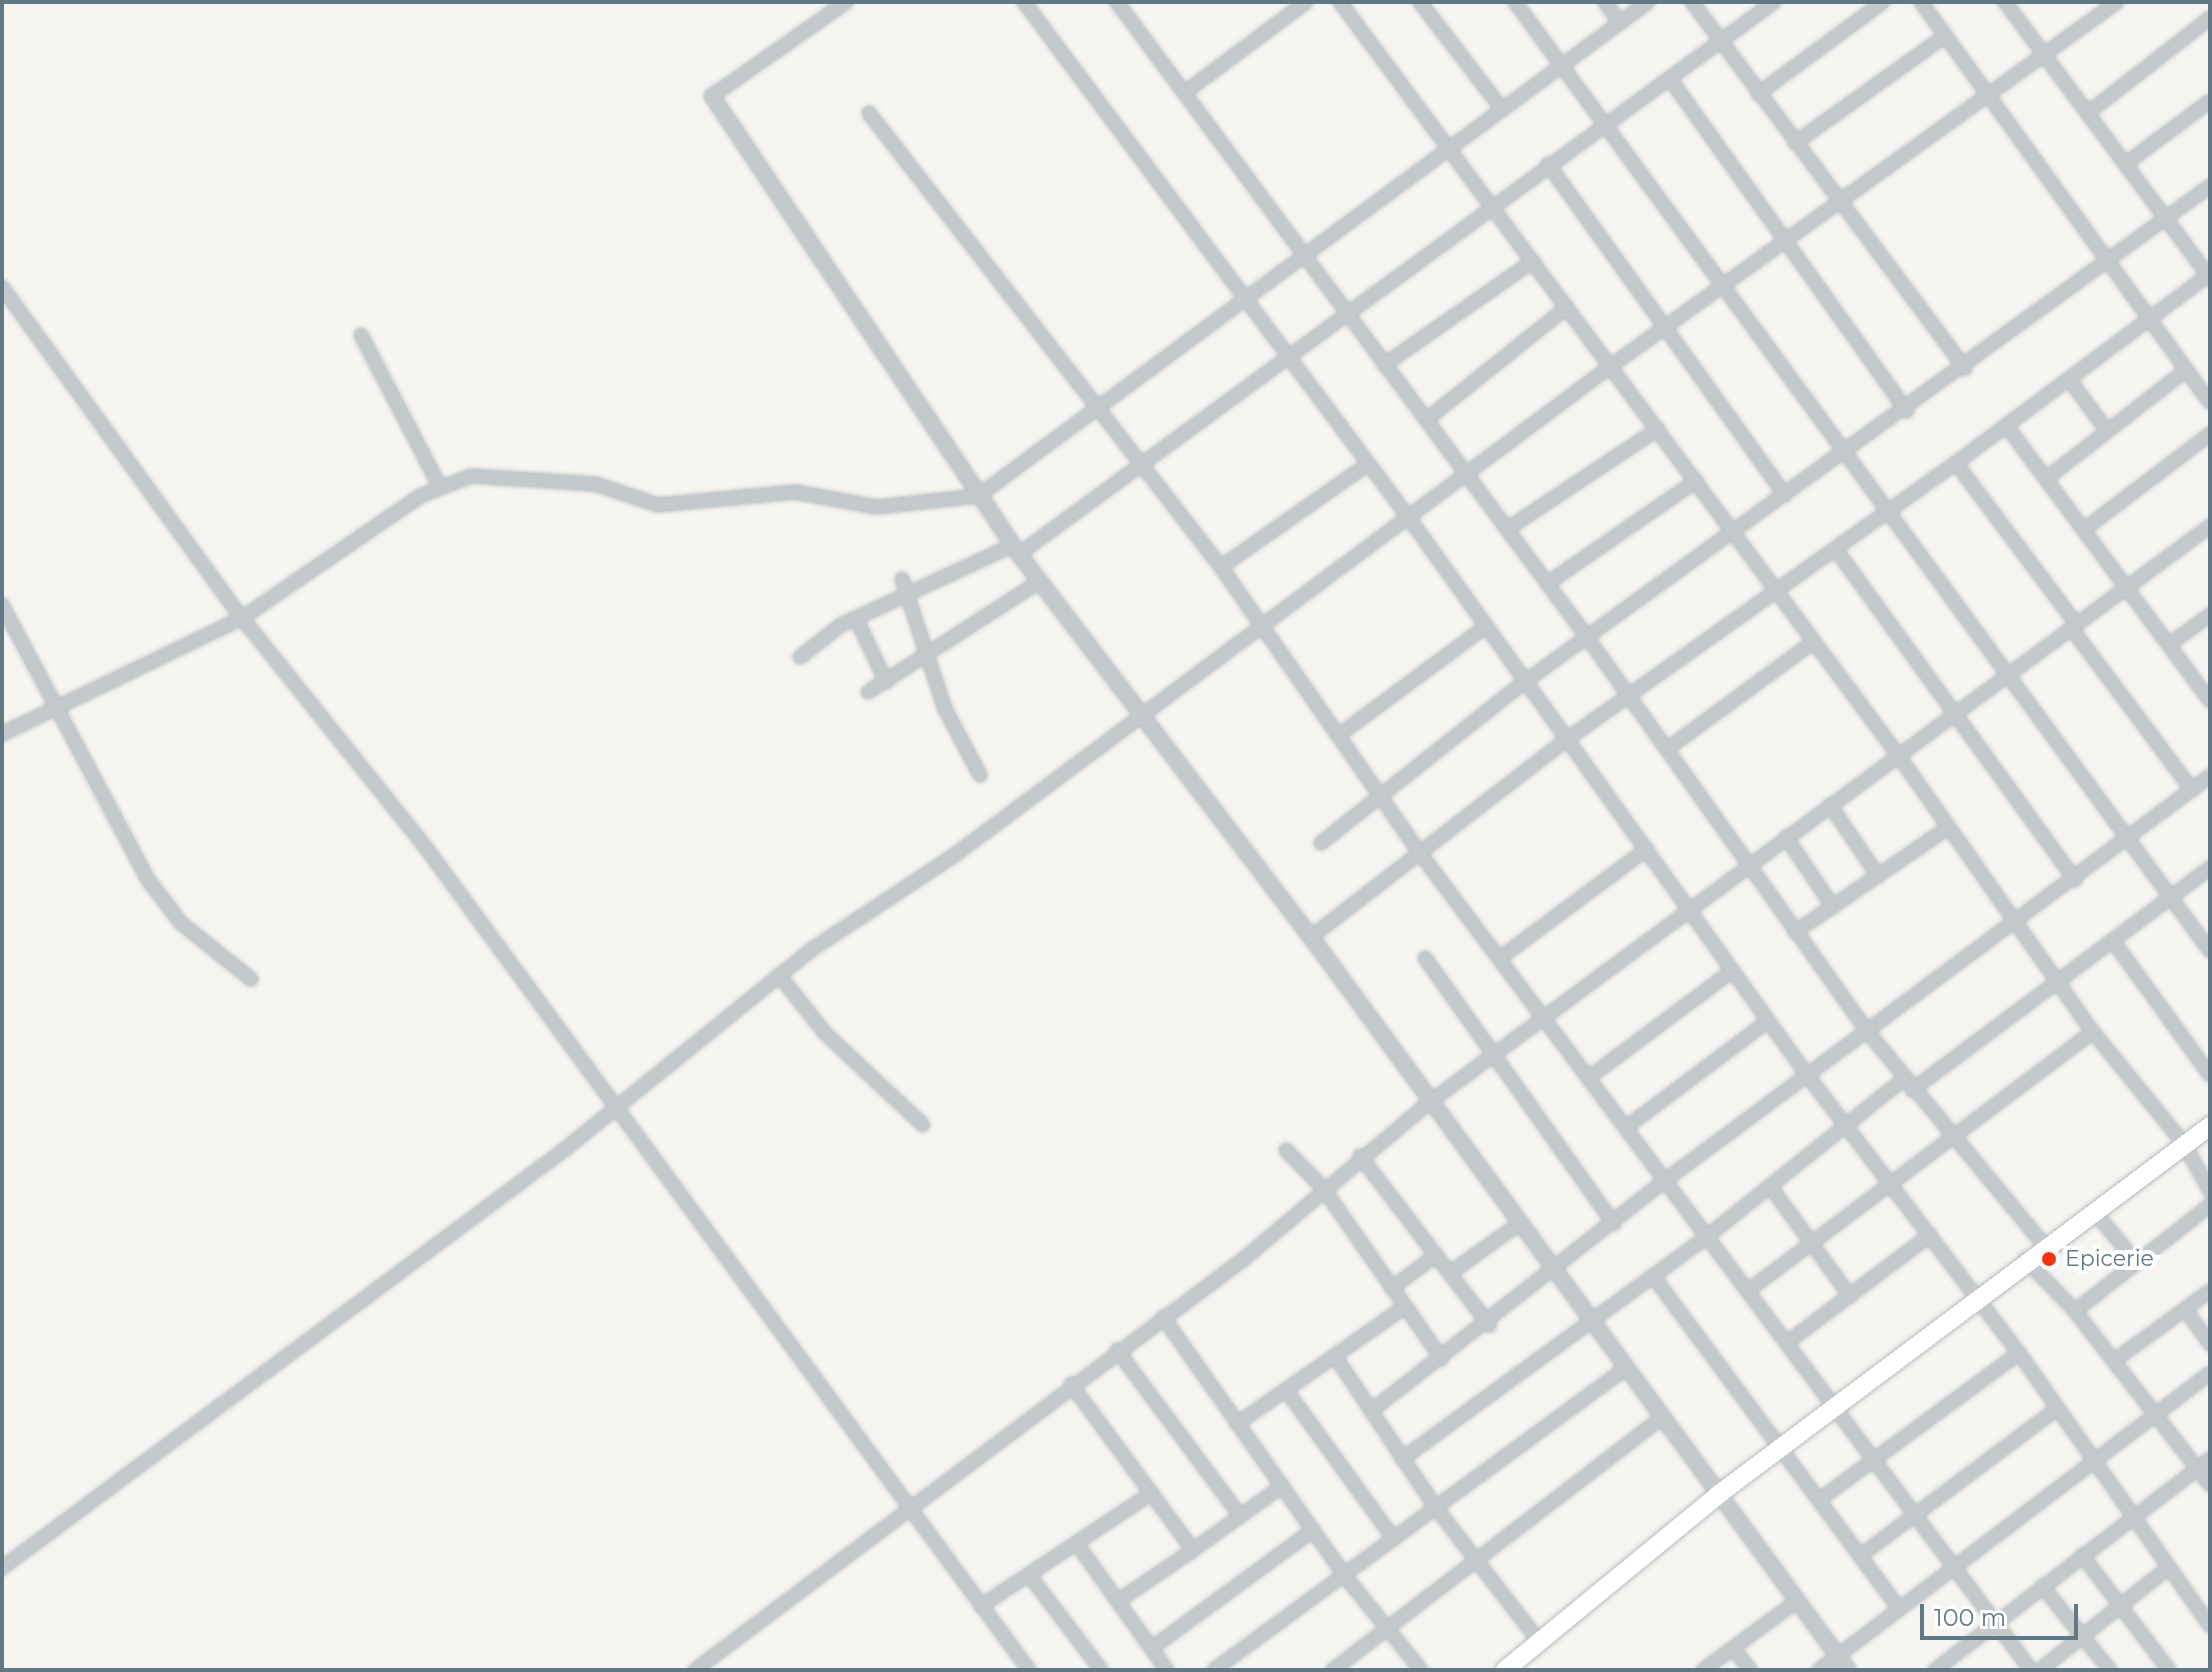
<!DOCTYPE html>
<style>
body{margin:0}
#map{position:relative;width:2212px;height:1672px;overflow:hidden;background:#f6f5f1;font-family:Montserrat,sans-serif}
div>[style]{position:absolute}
.roads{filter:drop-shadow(0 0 2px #b7bcbf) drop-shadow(0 0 2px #b7bcbf)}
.minor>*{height:12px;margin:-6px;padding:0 6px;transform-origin:6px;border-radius:6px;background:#c4c9cb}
.tertiary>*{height:14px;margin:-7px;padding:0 7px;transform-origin:7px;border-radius:7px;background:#c4c9cb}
.primary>*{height:18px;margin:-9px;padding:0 9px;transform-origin:9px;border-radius:9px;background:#fff}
.dots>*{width:22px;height:22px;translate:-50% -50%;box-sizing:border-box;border:4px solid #fff;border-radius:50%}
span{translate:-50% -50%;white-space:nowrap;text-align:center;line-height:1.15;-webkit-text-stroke:8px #fff;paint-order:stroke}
.poi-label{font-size:22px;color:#617885}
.left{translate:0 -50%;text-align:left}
.frame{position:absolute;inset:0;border:4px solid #617885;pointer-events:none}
.scale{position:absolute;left:1920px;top:1604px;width:158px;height:36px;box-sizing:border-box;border:4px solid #617885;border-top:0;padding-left:10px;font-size:24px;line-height:28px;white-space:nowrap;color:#617885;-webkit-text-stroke:6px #fff;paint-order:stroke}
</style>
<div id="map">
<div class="roads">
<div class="minor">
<div style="left:1024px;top:2px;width:644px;rotate:53.27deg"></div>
<div style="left:1409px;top:518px;width:685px;rotate:54.45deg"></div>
<div style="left:1807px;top:1075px;width:350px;rotate:52.7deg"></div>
<div style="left:2019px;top:1353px;width:333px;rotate:55deg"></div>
<div style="left:1117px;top:2px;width:790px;rotate:53.49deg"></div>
<div style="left:1587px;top:637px;width:483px;rotate:54.6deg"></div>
<div style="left:1867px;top:1031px;width:278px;rotate:50.4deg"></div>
<div style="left:1340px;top:2px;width:937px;rotate:53.46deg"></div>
<div style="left:1898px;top:755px;width:339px;rotate:54.9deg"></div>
<div style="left:2093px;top:1032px;width:144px;rotate:50.9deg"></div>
<div style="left:2184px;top:1144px;width:54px;rotate:61deg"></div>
<div style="left:1420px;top:2px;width:133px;rotate:52.6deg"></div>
<div style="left:1515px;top:2px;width:1176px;rotate:53.78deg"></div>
<div style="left:1605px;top:2px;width:26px;rotate:54deg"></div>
<div style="left:1692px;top:2px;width:457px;rotate:53.3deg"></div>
<div style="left:1921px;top:2px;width:493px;rotate:54.2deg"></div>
<div style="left:2005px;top:2px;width:344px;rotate:53.4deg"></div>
<div style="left:1670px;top:79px;width:408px;rotate:54.5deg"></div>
<div style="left:1184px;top:93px;width:152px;rotate:-36.7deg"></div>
<div style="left:1758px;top:94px;width:155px;rotate:-36.4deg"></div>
<div style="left:712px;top:96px;width:164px;rotate:-35deg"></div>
<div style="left:869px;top:113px;width:574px;rotate:52.21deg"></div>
<div style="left:1221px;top:567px;width:348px;rotate:55.2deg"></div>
<div style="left:1420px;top:853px;width:1020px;rotate:53.21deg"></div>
<div style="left:2088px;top:113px;width:155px;rotate:-37.9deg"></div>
<div style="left:1795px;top:143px;width:184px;rotate:-35.5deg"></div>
<div style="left:2128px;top:162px;width:102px;rotate:-36.6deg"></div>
<div style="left:1548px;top:164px;width:407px;rotate:54.4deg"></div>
<div style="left:2px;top:287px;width:409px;rotate:54.1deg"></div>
<div style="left:242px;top:618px;width:295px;rotate:51.3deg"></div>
<div style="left:426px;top:848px;width:1019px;rotate:53.74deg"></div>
<div style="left:361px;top:335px;width:169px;rotate:62.5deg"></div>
<div style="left:1384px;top:365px;width:182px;rotate:-34.9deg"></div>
<div style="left:2069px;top:379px;width:64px;rotate:53.8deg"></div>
<div style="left:1426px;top:420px;width:181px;rotate:-38.7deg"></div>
<div style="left:2006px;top:425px;width:343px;rotate:53.5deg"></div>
<div style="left:2047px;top:478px;width:176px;rotate:-37.8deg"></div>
<div style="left:2086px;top:528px;width:156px;rotate:-37.2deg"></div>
<div style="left:1507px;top:529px;width:181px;rotate:-33.5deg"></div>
<div style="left:1837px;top:551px;width:406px;rotate:54.1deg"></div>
<div style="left:1019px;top:554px;width:935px;rotate:-36.17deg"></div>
<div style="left:1221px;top:567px;width:179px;rotate:-35deg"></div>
<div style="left:902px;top:579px;width:137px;rotate:71.7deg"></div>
<div style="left:945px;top:709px;width:75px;rotate:62.1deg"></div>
<div style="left:1548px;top:583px;width:180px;rotate:-34.6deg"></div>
<div style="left:2px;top:605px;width:313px;rotate:62deg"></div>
<div style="left:149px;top:881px;width:53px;rotate:52.7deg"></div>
<div style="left:181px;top:923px;width:90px;rotate:38.7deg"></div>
<div style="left:856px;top:618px;width:71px;rotate:64.9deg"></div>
<div style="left:2077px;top:625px;width:202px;rotate:-126.8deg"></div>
<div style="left:1956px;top:463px;width:317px;rotate:-36.7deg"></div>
<div style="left:2072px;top:629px;width:201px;rotate:53.3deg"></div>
<div style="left:2171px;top:643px;width:48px;rotate:-35.7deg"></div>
<div style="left:800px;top:657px;width:52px;rotate:-38deg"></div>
<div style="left:841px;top:625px;width:190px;rotate:-24.9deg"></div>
<div style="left:868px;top:692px;width:205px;rotate:-32.8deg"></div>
<div style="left:2px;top:734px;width:267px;rotate:-25.8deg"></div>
<div style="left:242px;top:618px;width:216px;rotate:-34.4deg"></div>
<div style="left:420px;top:496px;width:55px;rotate:-21.4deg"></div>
<div style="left:471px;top:476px;width:124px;rotate:3.7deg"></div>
<div style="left:595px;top:484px;width:66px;rotate:18.4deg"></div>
<div style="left:658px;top:505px;width:138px;rotate:-5.4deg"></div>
<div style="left:795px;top:492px;width:83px;rotate:10.4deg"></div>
<div style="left:877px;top:507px;width:102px;rotate:-6.2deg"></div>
<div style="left:978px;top:496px;width:832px;rotate:-36.4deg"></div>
<div style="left:1339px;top:735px;width:182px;rotate:-36.5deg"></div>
<div style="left:1667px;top:749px;width:181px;rotate:-36.2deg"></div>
<div style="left:1830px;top:805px;width:86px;rotate:55.9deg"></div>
<div style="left:1786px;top:837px;width:84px;rotate:56.1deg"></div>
<div style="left:1321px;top:843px;width:258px;rotate:-38.4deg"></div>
<div style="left:1523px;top:683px;width:848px;rotate:-35.88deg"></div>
<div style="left:1795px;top:932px;width:186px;rotate:-34.3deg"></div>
<div style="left:1311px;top:937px;width:322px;rotate:-37.7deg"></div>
<div style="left:1566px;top:740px;width:478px;rotate:-35.4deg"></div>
<div style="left:2113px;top:941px;width:165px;rotate:54.1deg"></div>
<div style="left:1425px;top:958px;width:326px;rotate:54.6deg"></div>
<div style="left:1500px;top:958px;width:183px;rotate:-36.6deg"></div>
<div style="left:779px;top:975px;width:74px;rotate:51.6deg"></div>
<div style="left:825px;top:1033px;width:134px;rotate:43.2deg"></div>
<div style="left:1591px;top:1076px;width:177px;rotate:-36.7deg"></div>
<div style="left:1912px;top:1090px;width:372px;rotate:-36.7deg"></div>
<div style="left:1628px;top:1126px;width:175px;rotate:-36.9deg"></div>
<div style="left:1286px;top:1150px;width:53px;rotate:45.8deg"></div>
<div style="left:1323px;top:1188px;width:208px;rotate:55.2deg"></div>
<div style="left:1360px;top:1156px;width:213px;rotate:52.6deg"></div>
<div style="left:1770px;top:1186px;width:136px;rotate:54deg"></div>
<div style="left:2093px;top:1210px;width:69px;rotate:50.3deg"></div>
<div style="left:2025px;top:1259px;width:72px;rotate:46.1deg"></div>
<div style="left:2075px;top:1311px;width:220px;rotate:52.2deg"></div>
<div style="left:1450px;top:1273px;width:86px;rotate:-35.5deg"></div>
<div style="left:1653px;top:1276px;width:414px;rotate:53.5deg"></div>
<div style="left:1392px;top:1288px;width:55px;rotate:-36.9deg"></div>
<div style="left:1749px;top:1290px;width:430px;rotate:-36.9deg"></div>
<div style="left:2185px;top:1309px;width:43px;rotate:54.5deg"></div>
<div style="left:2075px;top:1311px;width:172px;rotate:-38.1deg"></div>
<div style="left:1163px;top:1317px;width:315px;rotate:54.9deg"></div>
<div style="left:1344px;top:1575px;width:122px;rotate:51deg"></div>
<div style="left:1788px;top:1342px;width:178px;rotate:-37deg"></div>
<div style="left:1117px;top:1350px;width:204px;rotate:53.4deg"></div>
<div style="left:1335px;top:1356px;width:182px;rotate:56.4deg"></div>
<div style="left:1436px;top:1508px;width:167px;rotate:52.3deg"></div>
<div style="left:2115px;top:1360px;width:117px;rotate:-36deg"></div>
<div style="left:1071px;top:1384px;width:206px;rotate:53.7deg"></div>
<div style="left:1193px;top:1550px;width:110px;rotate:-35.7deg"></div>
<div style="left:1286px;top:1390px;width:184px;rotate:54.1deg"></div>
<div style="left:1371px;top:1411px;width:376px;rotate:-38.1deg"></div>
<div style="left:1667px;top:1179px;width:676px;rotate:-36.58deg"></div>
<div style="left:1237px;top:1424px;width:205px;rotate:-34.9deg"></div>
<div style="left:1402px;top:1459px;width:380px;rotate:-36.1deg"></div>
<div style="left:1709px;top:1235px;width:250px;rotate:-38.7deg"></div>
<div style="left:1819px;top:1500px;width:248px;rotate:-36.3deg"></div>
<div style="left:1077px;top:1544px;width:155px;rotate:54.5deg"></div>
<div style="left:2082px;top:1555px;width:144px;rotate:52.9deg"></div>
<div style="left:1860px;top:1556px;width:247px;rotate:-36.8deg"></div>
<div style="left:2px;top:1568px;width:700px;rotate:-36.64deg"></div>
<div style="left:564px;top:1150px;width:318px;rotate:-39deg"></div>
<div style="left:811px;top:950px;width:174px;rotate:-33.5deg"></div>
<div style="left:956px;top:854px;width:817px;rotate:-36.69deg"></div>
<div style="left:1611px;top:366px;width:623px;rotate:-35.73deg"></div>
<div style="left:1030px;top:1576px;width:118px;rotate:52.9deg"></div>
<div style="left:2042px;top:1586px;width:108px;rotate:51deg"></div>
<div style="left:1118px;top:1601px;width:91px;rotate:-34.2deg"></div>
<div style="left:981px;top:1606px;width:205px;rotate:-33.5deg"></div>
<div style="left:1152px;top:1648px;width:200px;rotate:-36.2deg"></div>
<div style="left:1733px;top:1648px;width:28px;rotate:52deg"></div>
<div style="left:695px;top:1670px;width:687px;rotate:-36.84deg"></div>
<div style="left:1245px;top:1258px;width:243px;rotate:-40.2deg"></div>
<div style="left:1431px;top:1101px;width:968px;rotate:-36.43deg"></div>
<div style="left:1214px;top:1670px;width:511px;rotate:-36.24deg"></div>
<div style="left:1333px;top:1670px;width:416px;rotate:-37.5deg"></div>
<div style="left:1703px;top:1670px;width:117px;rotate:-36.3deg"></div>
<div style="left:1819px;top:1670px;width:491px;rotate:-37.2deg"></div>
<div style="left:1935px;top:1670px;width:347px;rotate:-37.5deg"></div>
<div style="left:2040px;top:1670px;width:165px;rotate:-38.6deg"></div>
</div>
<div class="tertiary">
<div style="left:712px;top:96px;width:551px;rotate:56.17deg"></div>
<div style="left:1019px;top:554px;width:482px;rotate:52.7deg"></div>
<div style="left:1311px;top:937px;width:909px;rotate:53.77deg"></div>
</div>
<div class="primary">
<div style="left:1505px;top:1670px;width:277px;rotate:-39.4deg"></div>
<div style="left:1719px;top:1494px;width:614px;rotate:-36.85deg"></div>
</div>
</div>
<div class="dots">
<div style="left:2049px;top:1259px;background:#f43513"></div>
</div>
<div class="poi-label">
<span class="left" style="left:2065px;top:1259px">Epicerie</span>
</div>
<div class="frame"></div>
<div class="scale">100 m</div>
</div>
